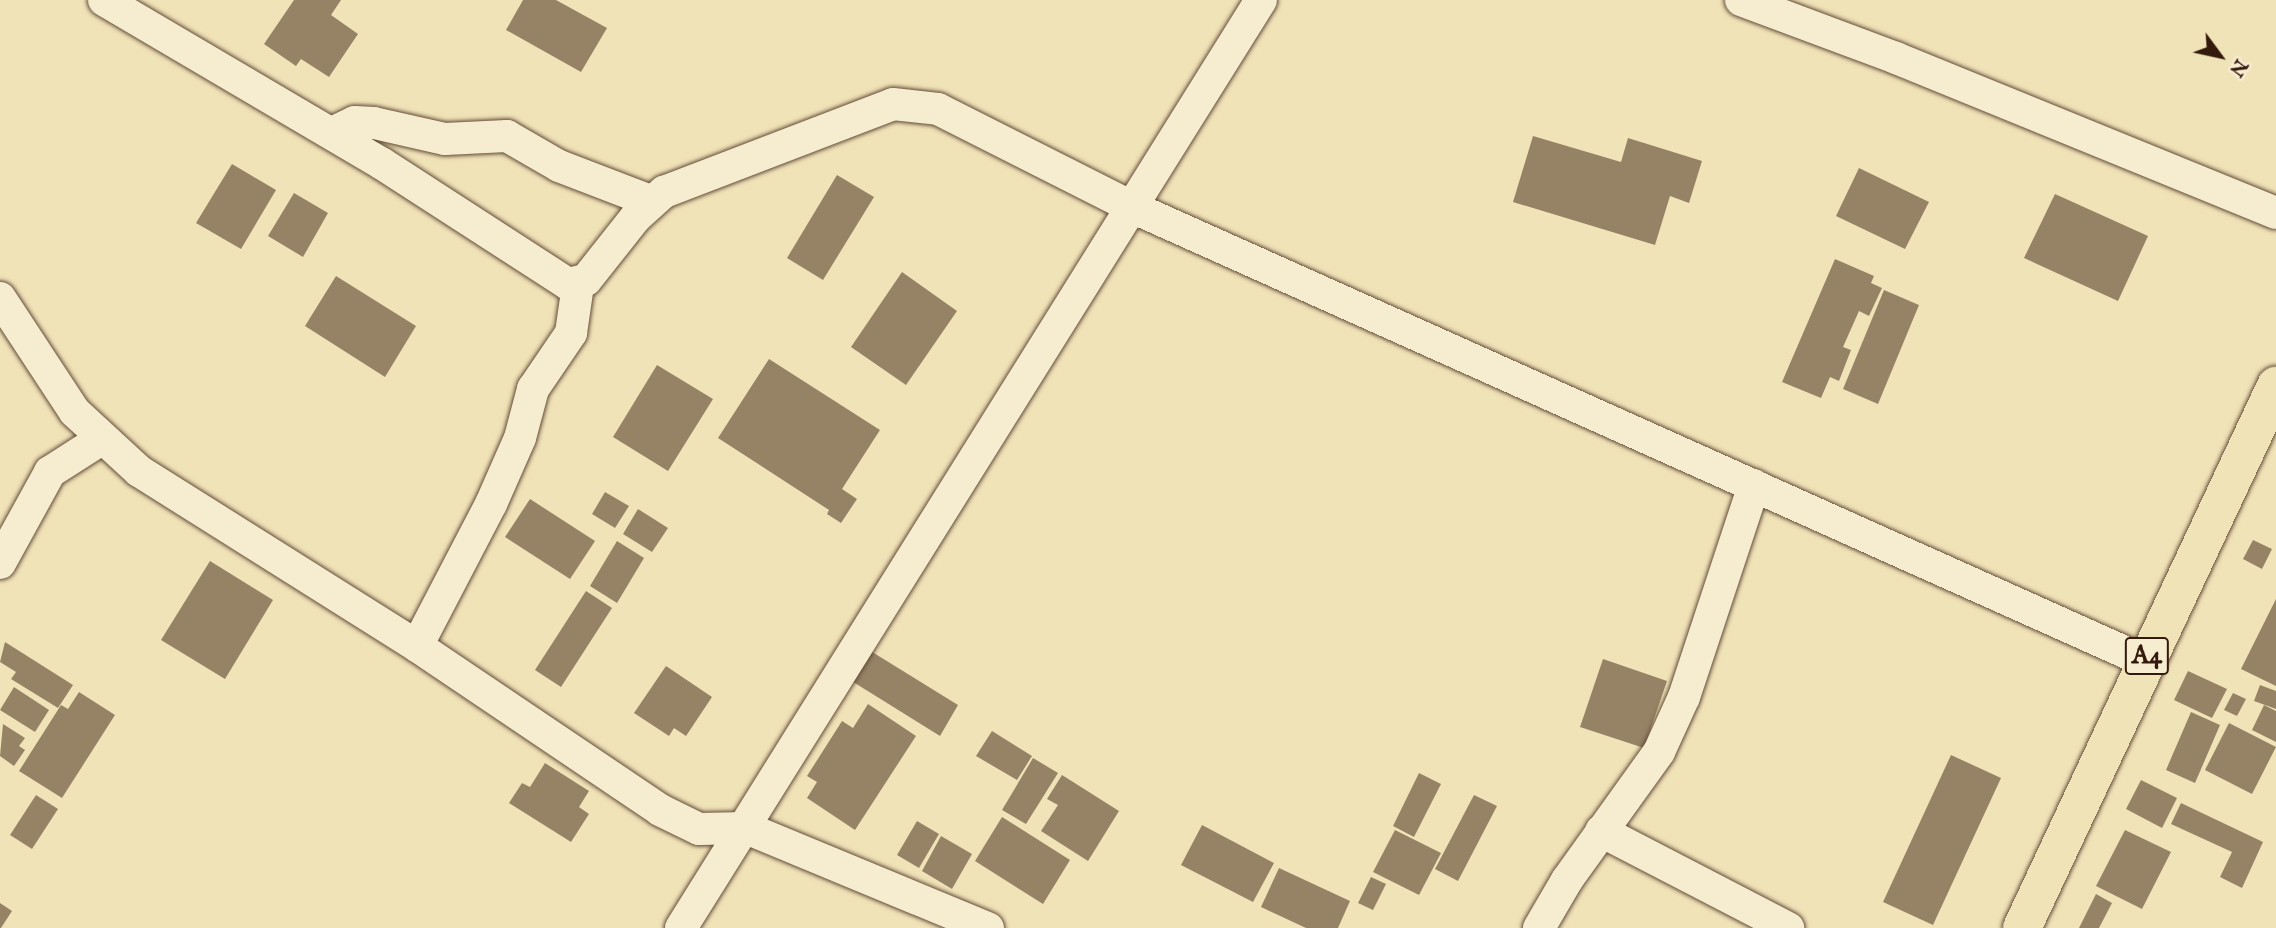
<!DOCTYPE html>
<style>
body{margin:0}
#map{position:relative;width:2276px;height:928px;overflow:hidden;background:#f1e3b8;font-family:"IM FELL English",serif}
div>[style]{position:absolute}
.building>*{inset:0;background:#968366}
.roads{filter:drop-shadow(0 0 2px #634c38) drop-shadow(0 0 2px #634c38)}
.minor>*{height:32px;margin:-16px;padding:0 16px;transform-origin:16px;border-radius:16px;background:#f6edd1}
.major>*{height:38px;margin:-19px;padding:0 19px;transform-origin:19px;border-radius:19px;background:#f1e3b8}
span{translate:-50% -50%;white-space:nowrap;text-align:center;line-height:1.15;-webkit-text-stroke:5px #f6edd1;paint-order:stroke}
.shield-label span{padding:2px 5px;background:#f6edd1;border:2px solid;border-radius:5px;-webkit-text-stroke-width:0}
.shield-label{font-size:26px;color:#341a0d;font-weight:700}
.north{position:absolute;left:2185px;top:21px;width:70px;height:70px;-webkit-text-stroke:5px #f6edd1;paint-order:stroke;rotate:123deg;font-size:19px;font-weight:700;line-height:28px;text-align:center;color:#341a0d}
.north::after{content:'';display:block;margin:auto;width:24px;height:32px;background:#341a0d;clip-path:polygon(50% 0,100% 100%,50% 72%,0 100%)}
</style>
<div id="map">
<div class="building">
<div style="clip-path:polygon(294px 0,341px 0,331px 15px,358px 34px,329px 77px,301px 59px,296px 66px,264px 44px)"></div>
<div style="clip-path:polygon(523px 0,556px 0,607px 28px,581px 72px,506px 30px)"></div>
<div style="clip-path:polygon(1533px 136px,1621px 162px,1628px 138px,1702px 161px,1689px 203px,1670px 196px,1655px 245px,1513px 202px)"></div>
<div style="clip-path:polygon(232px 164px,276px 190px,241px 249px,196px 223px)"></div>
<div style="clip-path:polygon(1859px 168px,1929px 202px,1905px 249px,1836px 216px)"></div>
<div style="clip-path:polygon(837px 175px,874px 197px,823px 280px,787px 258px)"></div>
<div style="clip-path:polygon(294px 193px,328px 213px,303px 257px,268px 236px)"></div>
<div style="clip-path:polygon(2055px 194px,2148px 236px,2118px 301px,2024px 258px)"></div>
<div style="clip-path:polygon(1835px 259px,1874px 276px,1871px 283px,1882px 288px,1869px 316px,1859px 311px,1843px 347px,1851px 350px,1839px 381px,1830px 377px,1821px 398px,1782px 382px)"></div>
<div style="clip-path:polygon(902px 272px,957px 311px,906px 385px,851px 347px)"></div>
<div style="clip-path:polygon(336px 276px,416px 326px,385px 377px,305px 326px)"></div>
<div style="clip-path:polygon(1884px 290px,1919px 305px,1878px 404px,1843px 389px)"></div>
<div style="clip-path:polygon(769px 359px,880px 430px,842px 489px,857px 499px,841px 523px,827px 514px,829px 510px,718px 438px)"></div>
<div style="clip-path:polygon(657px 365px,713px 399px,668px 471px,613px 437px)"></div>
<div style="clip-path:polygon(605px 492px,629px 506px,615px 528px,592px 514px)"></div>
<div style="clip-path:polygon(530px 499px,595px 541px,570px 579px,505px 537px)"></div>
<div style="clip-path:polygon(638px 509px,668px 528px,652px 552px,623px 534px)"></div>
<div style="clip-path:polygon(2253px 540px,2272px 549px,2262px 569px,2243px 559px)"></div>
<div style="clip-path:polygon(617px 541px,644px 558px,617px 603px,590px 586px)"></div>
<div style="clip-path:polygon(210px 561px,273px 600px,225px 679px,161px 640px)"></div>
<div style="clip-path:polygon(586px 591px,612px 608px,561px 687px,535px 670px)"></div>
<div style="clip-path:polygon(2276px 599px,2276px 686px,2241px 669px)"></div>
<div style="clip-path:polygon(5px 642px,73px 685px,58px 708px,11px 679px,16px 672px,0 662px)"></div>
<div style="clip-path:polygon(869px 650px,958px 705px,940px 736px,850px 680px)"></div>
<div style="clip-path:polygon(1603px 659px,1667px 681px,1644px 748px,1580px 727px)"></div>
<div style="clip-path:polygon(666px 666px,712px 697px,686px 736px,674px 728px,669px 736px,634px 713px)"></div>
<div style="clip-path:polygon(2188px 671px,2227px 689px,2212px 718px,2174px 700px)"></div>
<div style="clip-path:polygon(2260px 685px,2276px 691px,2276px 709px,2254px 701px)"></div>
<div style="clip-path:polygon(14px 687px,49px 710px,35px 732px,0 710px)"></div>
<div style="clip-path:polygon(79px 692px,115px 715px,62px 798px,19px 771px,61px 705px,68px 709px)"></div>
<div style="clip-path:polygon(2233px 693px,2246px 699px,2237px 716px,2224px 710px)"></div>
<div style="clip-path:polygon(868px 704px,916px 736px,855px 830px,807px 798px,817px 782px,807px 776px,842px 721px,853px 728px)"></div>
<div style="clip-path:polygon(2264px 705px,2276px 711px,2276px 742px,2252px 730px)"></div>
<div style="clip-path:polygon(2191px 712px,2220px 725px,2195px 783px,2166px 770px)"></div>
<div style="clip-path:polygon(2229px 723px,2276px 747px,2252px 794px,2205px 770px)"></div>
<div style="clip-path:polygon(3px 724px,25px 738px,19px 746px,25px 750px,14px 766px,0 756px)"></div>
<div style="clip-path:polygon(992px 731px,1032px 756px,1017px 780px,976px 756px)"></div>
<div style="clip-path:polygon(1951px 755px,2001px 778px,1933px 925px,1883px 902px)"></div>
<div style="clip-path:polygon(1033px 758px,1058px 773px,1026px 824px,1002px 810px)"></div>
<div style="clip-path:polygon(545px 763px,589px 791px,579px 807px,589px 814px,571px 842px,509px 803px,522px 783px,530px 787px)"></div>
<div style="clip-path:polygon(1419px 773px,1441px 784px,1414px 837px,1393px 826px)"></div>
<div style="clip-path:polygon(1062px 775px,1119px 811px,1088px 861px,1041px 831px,1058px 805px,1047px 799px)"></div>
<div style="clip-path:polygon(2141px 780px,2177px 798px,2162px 828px,2126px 809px)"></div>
<div style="clip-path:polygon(36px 795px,58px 809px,32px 849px,10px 835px)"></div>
<div style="clip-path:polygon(1474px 795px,1497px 806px,1458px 881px,1435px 869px)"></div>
<div style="clip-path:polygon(2181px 803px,2263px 842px,2242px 888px,2220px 877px,2232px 852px,2171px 824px)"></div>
<div style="clip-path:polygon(1002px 817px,1070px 860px,1043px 904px,975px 861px)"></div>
<div style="clip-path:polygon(917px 821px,939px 834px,919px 868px,897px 855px)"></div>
<div style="clip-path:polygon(1202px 825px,1274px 863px,1253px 902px,1181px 865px)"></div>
<div style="clip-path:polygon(1395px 830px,1441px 853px,1419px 895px,1373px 872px)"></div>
<div style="clip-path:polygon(2125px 830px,2171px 852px,2142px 909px,2096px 886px)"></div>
<div style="clip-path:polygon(941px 836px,972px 854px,952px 889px,922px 871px)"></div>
<div style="clip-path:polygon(1279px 868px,1350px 901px,1338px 928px,1306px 928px,1261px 907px)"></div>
<div style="clip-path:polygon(1371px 877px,1386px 884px,1373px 910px,1358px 903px)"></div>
<div style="clip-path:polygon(2096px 894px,2112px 903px,2099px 928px,2079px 928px)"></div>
<div style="clip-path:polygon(0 903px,12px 911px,1px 928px,0 928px)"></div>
</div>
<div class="roads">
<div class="minor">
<div style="left:104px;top:0;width:321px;rotate:30.5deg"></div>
<div style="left:381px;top:163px;width:223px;rotate:32.9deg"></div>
<div style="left:568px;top:284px;width:18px;rotate:-13deg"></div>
<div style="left:586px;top:280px;width:80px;rotate:-51.6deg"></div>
<div style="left:636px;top:217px;width:38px;rotate:-42deg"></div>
<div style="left:664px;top:192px;width:245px;rotate:-21deg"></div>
<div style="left:893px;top:104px;width:45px;rotate:6.3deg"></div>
<div style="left:938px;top:109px;width:220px;rotate:26.8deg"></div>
<div style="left:1134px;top:208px;width:1108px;rotate:24.14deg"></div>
<div style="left:1741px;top:0;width:165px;rotate:20.5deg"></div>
<div style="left:1896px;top:58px;width:410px;rotate:22.2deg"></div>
<div style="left:332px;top:133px;width:25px;rotate:-26deg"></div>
<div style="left:355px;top:122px;width:19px;rotate:3deg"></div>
<div style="left:374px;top:123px;width:73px;rotate:12.7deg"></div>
<div style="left:445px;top:139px;width:62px;rotate:-2.8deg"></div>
<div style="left:507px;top:136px;width:60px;rotate:30deg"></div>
<div style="left:559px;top:166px;width:97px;rotate:21deg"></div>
<div style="left:0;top:298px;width:136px;rotate:56.7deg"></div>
<div style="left:75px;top:412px;width:87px;rotate:42.7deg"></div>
<div style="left:139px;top:471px;width:328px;rotate:32.2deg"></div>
<div style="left:417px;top:646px;width:293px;rotate:34deg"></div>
<div style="left:660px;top:810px;width:43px;rotate:26deg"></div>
<div style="left:699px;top:829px;width:47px;rotate:-1.2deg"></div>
<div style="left:746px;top:828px;width:262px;rotate:22.5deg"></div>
<div style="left:0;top:563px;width:104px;rotate:-61.2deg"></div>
<div style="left:50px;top:472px;width:59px;rotate:-32.6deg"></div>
<div style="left:417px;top:646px;width:160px;rotate:-62.5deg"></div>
<div style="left:491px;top:504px;width:72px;rotate:-66.3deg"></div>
<div style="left:520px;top:438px;width:51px;rotate:-75.1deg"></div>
<div style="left:533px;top:389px;width:68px;rotate:-55.8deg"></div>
<div style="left:571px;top:333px;width:49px;rotate:-81.7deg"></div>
<div style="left:1601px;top:831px;width:211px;rotate:27.4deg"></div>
<div style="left:681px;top:928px;width:1094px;rotate:-57.99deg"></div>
<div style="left:1539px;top:928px;width:56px;rotate:-59.7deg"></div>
<div style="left:1567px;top:880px;width:158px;rotate:-54.3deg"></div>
<div style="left:1659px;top:752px;width:60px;rotate:-65.6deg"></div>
<div style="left:1684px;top:697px;width:223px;rotate:-71.7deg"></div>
</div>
<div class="major">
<div style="left:2022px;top:928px;width:599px;rotate:-64.89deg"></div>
</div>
</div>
<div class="shield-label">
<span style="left:2147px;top:656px">A4</span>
</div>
<div class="north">N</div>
</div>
